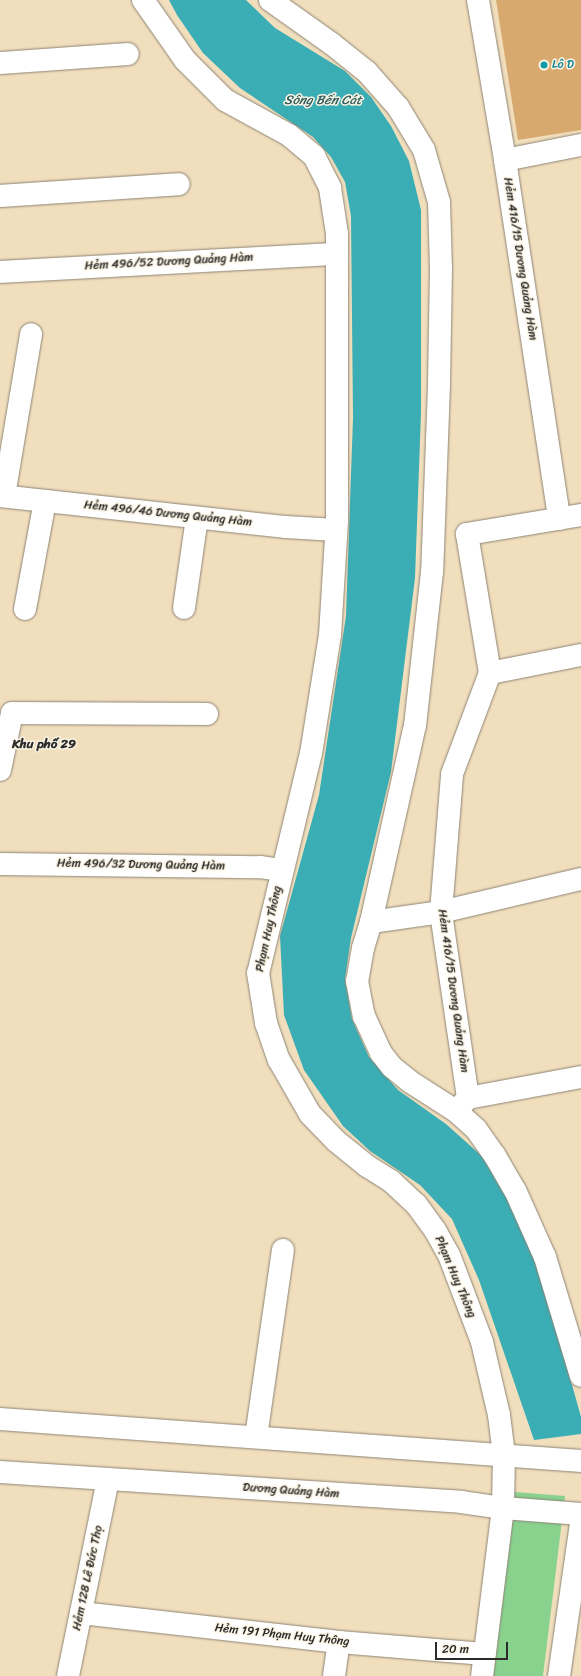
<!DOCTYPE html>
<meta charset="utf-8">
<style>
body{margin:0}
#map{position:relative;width:581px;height:1676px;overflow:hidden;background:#f0debd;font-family:Sriracha,sans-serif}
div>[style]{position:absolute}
.green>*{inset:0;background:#89d28e}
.water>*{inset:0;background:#3badb4}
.building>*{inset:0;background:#d7a96f}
.roads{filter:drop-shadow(0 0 1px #8e8474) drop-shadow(0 0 1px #8e8474)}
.minor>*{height:22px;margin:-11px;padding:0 11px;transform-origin:11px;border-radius:11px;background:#fff}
.dots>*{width:11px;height:11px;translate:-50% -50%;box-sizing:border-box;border:2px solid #fcf5e5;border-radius:50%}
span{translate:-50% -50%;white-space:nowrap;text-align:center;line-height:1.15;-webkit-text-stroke:3px #fcf5e5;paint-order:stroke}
.culture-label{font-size:12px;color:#0d838f}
.left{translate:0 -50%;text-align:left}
.street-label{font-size:12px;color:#2b2b2b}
.water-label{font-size:13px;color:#315f62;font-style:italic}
.neighbourhood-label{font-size:13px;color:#2b2b2b;font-weight:700}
.scale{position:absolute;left:435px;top:1642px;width:73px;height:18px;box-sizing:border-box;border:2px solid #2b2b2b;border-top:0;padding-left:5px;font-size:12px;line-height:14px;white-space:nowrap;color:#2b2b2b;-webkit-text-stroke:3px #fcf5e5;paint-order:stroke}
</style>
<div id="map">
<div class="green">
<div style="clip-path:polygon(514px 1492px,565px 1496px,543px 1676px,490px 1676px)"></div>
</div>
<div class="water">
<div style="clip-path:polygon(169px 0,246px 0,275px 28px,345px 71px,371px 97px,391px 126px,409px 161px,421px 210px,421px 413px,415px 578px,391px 772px,351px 938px,345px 979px,352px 1019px,369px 1057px,398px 1090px,446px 1124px,484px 1158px,512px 1199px,532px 1241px,581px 1417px,581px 1434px,534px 1440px,479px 1280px,452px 1219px,420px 1185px,370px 1151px,343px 1126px,304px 1070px,284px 1015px,280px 936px,319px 795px,346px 616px,353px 418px,351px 216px,345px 182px,331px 157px,313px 137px,240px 88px,203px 53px,177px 15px)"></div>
</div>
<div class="building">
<div style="clip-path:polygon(496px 0,581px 0,581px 130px,518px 140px)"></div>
</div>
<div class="roads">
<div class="minor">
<div style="left:143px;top:0;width:73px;rotate:55deg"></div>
<div style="left:185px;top:60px;width:57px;rotate:45deg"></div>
<div style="left:225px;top:100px;width:73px;rotate:28.7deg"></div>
<div style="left:289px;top:135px;width:33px;rotate:40deg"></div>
<div style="left:314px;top:156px;width:36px;rotate:63deg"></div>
<div style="left:330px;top:188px;width:47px;rotate:81.3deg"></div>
<div style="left:337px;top:234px;width:287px;rotate:90deg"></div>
<div style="left:337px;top:521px;width:114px;rotate:93.5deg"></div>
<div style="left:330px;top:635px;width:120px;rotate:99.1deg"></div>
<div style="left:311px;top:753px;width:226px;rotate:103.5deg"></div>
<div style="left:258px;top:973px;width:51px;rotate:80.9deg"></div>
<div style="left:266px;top:1023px;width:39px;rotate:71deg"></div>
<div style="left:279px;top:1060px;width:62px;rotate:60.1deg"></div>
<div style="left:310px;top:1114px;width:37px;rotate:46deg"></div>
<div style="left:336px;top:1141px;width:40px;rotate:39deg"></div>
<div style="left:367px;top:1166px;width:28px;rotate:32deg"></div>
<div style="left:391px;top:1181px;width:34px;rotate:43deg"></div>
<div style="left:416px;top:1204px;width:32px;rotate:54deg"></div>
<div style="left:435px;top:1230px;width:29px;rotate:61deg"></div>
<div style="left:449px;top:1255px;width:93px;rotate:69.2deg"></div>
<div style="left:482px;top:1342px;width:75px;rotate:76.9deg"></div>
<div style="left:499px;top:1415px;width:40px;rotate:82.9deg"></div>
<div style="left:504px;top:1455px;width:53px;rotate:91.1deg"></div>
<div style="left:503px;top:1508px;width:169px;rotate:97.1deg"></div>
<div style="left:270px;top:0;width:76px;rotate:35.4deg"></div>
<div style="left:332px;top:44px;width:45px;rotate:38.7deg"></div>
<div style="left:367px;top:72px;width:47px;rotate:48.5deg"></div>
<div style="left:398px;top:107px;width:50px;rotate:58.8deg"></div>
<div style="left:424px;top:150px;width:54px;rotate:73.9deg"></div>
<div style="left:439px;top:202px;width:66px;rotate:88.3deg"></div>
<div style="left:441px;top:268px;width:117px;rotate:91deg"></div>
<div style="left:439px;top:385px;width:187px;rotate:92.1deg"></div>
<div style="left:432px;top:572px;width:154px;rotate:96.3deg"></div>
<div style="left:415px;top:725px;width:202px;rotate:102.6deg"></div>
<div style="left:371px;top:922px;width:27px;rotate:107deg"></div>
<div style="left:363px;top:948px;width:34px;rotate:100deg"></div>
<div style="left:357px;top:981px;width:36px;rotate:79deg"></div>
<div style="left:364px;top:1016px;width:41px;rotate:65.3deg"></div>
<div style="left:381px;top:1053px;width:18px;rotate:52deg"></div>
<div style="left:392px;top:1067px;width:22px;rotate:39deg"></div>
<div style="left:409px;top:1081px;width:56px;rotate:32.6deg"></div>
<div style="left:456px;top:1111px;width:27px;rotate:42deg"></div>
<div style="left:476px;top:1129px;width:33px;rotate:55deg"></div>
<div style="left:495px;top:1156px;width:39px;rotate:60deg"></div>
<div style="left:515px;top:1190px;width:73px;rotate:65.9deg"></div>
<div style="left:545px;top:1257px;width:124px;rotate:73.2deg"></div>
<div style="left:478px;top:0;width:162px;rotate:80.4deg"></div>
<div style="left:505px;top:160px;width:363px;rotate:81.4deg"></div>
<div style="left:0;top:63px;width:128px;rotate:-4deg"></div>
<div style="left:505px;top:160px;width:77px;rotate:-11.2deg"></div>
<div style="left:0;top:196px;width:179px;rotate:-3.8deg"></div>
<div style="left:0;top:272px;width:337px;rotate:-3.1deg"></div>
<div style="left:0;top:496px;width:288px;rotate:6.2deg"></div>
<div style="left:286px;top:527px;width:50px;rotate:3.4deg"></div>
<div style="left:4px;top:496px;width:164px;rotate:-80.5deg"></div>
<div style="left:184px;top:608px;width:91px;rotate:-81.8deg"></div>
<div style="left:25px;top:609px;width:110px;rotate:-79.5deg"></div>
<div style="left:490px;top:673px;width:93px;rotate:-11.2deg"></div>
<div style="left:0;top:770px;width:58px;rotate:-78.1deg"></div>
<div style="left:12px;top:713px;width:195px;rotate:0.3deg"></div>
<div style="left:0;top:864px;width:260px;rotate:0.7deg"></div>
<div style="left:260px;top:867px;width:22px;rotate:8deg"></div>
<div style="left:371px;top:922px;width:71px;rotate:-8.1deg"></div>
<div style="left:441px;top:912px;width:144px;rotate:-13.3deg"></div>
<div style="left:468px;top:1098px;width:188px;rotate:-98.3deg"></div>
<div style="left:441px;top:912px;width:138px;rotate:-85.4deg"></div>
<div style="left:452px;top:774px;width:108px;rotate:-69.4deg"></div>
<div style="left:490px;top:673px;width:141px;rotate:-99.4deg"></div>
<div style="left:467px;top:534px;width:116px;rotate:-9.5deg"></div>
<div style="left:458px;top:1109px;width:15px;rotate:-48deg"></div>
<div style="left:468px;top:1098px;width:115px;rotate:-10.5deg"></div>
<div style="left:0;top:1419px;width:583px;rotate:4.13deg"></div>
<div style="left:256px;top:1437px;width:189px;rotate:-81.8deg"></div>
<div style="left:0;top:1472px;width:462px;rotate:3.7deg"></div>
<div style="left:461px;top:1502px;width:42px;rotate:8.1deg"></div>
<div style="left:503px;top:1508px;width:78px;rotate:4.4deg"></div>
<div style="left:81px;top:1613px;width:260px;rotate:6.4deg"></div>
<div style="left:339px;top:1642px;width:146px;rotate:4.7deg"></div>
<div style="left:68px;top:1676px;width:200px;rotate:-78.5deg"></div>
<div style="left:334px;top:1676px;width:34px;rotate:-82deg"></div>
<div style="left:559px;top:1676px;width:155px;rotate:-81.8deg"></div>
</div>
</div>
<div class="dots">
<div style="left:544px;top:65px;background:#0f9aa8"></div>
</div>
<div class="culture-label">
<span class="left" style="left:552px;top:65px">Lô D</span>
</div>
<div class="street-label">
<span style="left:520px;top:259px;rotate:81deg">Hẻm 416/15 Dương Quảng Hàm</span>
<span style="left:169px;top:262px;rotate:-3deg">Hẻm 496/52 Dương Quảng Hàm</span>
<span style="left:168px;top:514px;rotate:6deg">Hẻm 496/46 Dương Quảng Hàm</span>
<span style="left:141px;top:865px;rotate:1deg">Hẻm 496/32 Dương Quảng Hàm</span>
<span style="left:269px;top:929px;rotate:-78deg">Phạm Huy Thông</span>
<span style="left:453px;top:991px;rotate:82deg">Hẻm 416/15 Dương Quảng Hàm</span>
<span style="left:455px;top:1277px;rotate:67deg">Phạm Huy Thông</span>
<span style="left:291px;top:1491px;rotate:4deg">Dương Quảng Hàm</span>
<span style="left:88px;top:1578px;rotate:-78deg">Hẻm 128 Lê Đức Thọ</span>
<span style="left:282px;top:1635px;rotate:6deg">Hẻm 191 Phạm Huy Thông</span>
</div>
<div class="water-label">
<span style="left:323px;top:100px">Sông Bến Cát</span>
</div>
<div class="neighbourhood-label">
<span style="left:44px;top:744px">Khu phố 29</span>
</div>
<div class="scale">20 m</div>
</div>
